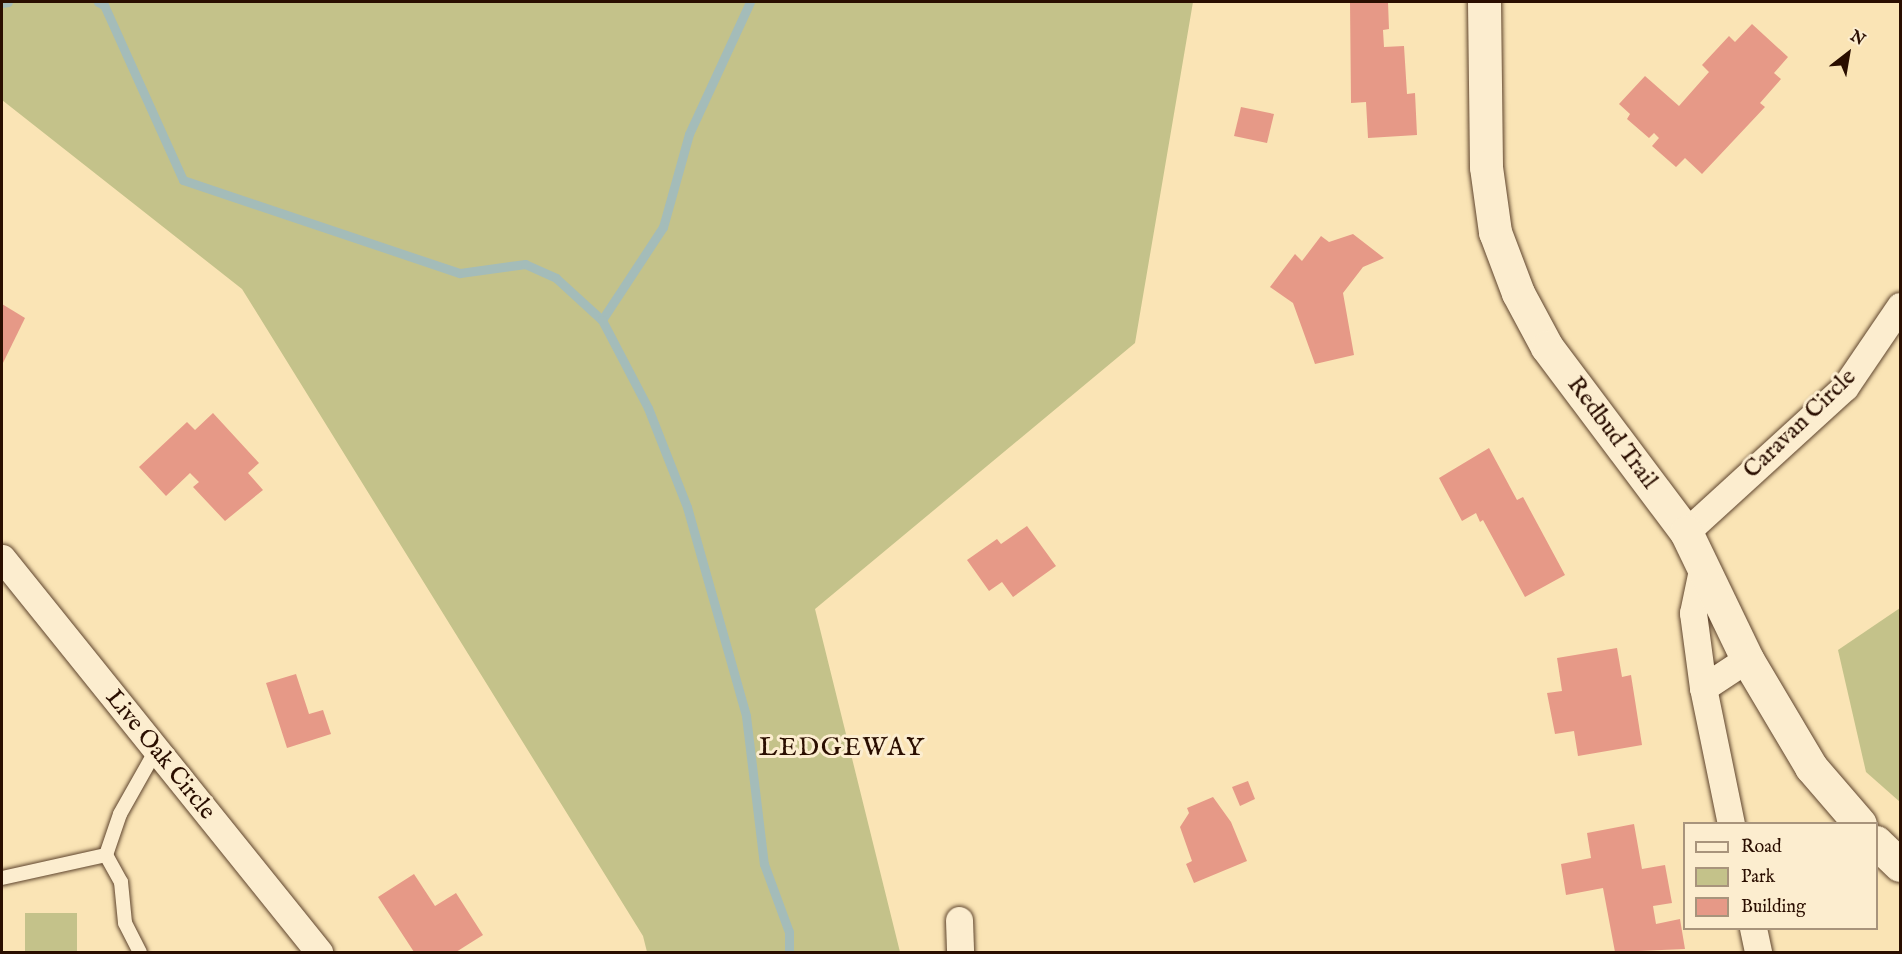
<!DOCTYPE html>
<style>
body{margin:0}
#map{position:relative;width:1902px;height:954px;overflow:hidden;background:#fae4b5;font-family:"IM FELL English",serif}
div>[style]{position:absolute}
.green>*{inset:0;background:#c4c28a}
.stream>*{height:9px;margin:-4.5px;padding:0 4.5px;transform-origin:4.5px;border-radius:4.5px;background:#a4bcb9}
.building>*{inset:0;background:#e69987}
.roads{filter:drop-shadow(0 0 2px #5e442d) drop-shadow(0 0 2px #5e442d)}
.service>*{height:14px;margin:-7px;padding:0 7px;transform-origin:7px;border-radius:7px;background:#fcedcf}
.minor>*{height:27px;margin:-13.5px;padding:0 13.5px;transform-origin:13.5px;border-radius:13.5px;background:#fcedcf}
.tertiary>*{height:33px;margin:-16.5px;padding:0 16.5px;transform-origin:16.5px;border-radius:16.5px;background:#fcedcf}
span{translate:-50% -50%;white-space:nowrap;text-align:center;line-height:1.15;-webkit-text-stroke:6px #fcedcf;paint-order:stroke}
.street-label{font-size:24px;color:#2a0e00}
.neighbourhood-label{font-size:26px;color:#2a0e00;letter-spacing:1.5px}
.frame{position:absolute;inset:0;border:3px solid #2a0e00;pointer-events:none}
.legend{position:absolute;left:1683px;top:822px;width:195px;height:108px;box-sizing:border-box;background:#fcedcf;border:2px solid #a8947c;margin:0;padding:8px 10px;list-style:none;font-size:18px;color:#2a0e00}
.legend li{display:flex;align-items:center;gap:12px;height:30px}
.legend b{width:30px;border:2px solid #a8947c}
.north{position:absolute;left:1818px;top:24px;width:60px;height:60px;-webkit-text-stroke:4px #fcedcf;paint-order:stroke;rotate:31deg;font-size:16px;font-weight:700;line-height:24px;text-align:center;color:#2a0e00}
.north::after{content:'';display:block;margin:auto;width:21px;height:27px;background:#2a0e00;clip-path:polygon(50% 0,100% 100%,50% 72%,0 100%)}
</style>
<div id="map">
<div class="green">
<div style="clip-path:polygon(2px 2px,1193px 2px,1135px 343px,815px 609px,900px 952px,647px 952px,643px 936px,242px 289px,2px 100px)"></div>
<div style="clip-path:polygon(1900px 608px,1900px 802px,1866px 772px,1838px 650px)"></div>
<div style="clip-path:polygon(25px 913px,77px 913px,77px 952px,25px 952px)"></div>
</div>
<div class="stream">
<div style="left:98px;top:2px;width:7px;rotate:27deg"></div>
<div style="left:104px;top:5px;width:192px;rotate:65.7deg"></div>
<div style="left:183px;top:180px;width:292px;rotate:18.6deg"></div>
<div style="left:460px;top:273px;width:66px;rotate:-7.9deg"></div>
<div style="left:525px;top:264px;width:34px;rotate:24deg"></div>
<div style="left:556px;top:278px;width:62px;rotate:42.4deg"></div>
<div style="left:750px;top:2px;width:145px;rotate:114.8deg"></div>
<div style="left:689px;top:134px;width:97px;rotate:105.6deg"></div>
<div style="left:663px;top:227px;width:111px;rotate:123.3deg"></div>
<div style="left:602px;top:320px;width:99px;rotate:62.4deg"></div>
<div style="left:648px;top:408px;width:106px;rotate:68.5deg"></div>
<div style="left:687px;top:507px;width:217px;rotate:74.2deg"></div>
<div style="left:746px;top:716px;width:149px;rotate:83.1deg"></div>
<div style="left:764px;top:864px;width:72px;rotate:69.8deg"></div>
<div style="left:789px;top:932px;width:20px;rotate:90deg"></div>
<div style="left:2px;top:3px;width:6px;rotate:-9deg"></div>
</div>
<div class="building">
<div style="clip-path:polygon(1350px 2px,1388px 2px,1389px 29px,1383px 30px,1384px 47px,1404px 46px,1407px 94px,1415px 93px,1417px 135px,1368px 138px,1366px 102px,1351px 103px)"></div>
<div style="clip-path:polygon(1752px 24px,1788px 57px,1774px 73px,1781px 79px,1760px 103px,1765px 107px,1702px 174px,1685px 158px,1676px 167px,1652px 146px,1659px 138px,1654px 133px,1649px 138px,1627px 119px,1630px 114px,1619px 104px,1645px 76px,1679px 106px,1709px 72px,1702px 65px,1729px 36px,1735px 42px)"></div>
<div style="clip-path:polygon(1241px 107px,1274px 114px,1267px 143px,1234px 136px)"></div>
<div style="clip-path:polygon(1353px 234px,1384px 258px,1363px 267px,1343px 293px,1354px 355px,1315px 364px,1293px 303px,1270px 287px,1295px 254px,1302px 261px,1321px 236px,1329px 242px)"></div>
<div style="clip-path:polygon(2px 304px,25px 318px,2px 365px)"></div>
<div style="clip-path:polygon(213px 413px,259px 463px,248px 473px,263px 490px,225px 521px,193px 487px,199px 482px,190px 473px,166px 496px,139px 467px,187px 422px,195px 430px)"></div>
<div style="clip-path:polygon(1489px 448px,1517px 500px,1523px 497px,1565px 575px,1525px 597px,1483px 520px,1480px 522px,1476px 513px,1462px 521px,1439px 478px)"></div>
<div style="clip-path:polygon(1027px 526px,1056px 566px,1013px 597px,1002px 582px,989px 591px,967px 560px,997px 539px,1001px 544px)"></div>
<div style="clip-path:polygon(1617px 648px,1622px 677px,1631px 675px,1642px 745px,1578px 756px,1574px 731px,1555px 734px,1547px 693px,1562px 691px,1557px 658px)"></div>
<div style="clip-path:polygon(296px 674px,309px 714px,323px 710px,331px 734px,287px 748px,266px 683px)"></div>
<div style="clip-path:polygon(1248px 781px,1255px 799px,1240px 806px,1232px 787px)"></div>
<div style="clip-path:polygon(1213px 797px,1231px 822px,1247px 861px,1194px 883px,1186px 864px,1192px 861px,1180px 827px,1189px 813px,1187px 808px)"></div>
<div style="clip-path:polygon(1634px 824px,1642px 869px,1665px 865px,1672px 903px,1653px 906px,1656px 924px,1680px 919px,1685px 949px,1615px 952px,1603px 888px,1566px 895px,1561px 864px,1591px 858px,1587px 833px)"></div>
<div style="clip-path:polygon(414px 874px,435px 906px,456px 893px,483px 935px,456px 952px,414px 952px,378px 897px)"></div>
</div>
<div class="roads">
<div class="service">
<div style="left:106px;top:855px;width:31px;rotate:61deg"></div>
<div style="left:121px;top:882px;width:41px;rotate:84.4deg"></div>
<div style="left:125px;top:923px;width:33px;rotate:63deg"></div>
<div style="left:2px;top:878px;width:107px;rotate:-12.5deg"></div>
<div style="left:106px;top:855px;width:43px;rotate:-71.1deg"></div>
<div style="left:120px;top:814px;width:73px;rotate:-60.6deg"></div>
</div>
<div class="minor">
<div style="left:1686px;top:532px;width:215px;rotate:-42.4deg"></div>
<div style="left:1845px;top:387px;width:98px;rotate:-55.8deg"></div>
<div style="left:2px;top:558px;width:506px;rotate:51.18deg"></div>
<div style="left:1703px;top:565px;width:49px;rotate:101.8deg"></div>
<div style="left:1693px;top:613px;width:76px;rotate:82.4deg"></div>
<div style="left:1731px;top:824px;width:139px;rotate:-101.6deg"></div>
<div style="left:1703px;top:688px;width:53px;rotate:-33.4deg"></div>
<div style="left:959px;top:920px;width:32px;rotate:88deg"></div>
<div style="left:1753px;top:928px;width:25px;rotate:78deg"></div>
</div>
<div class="tertiary">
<div style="left:1484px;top:2px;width:165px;rotate:89.3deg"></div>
<div style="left:1486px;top:167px;width:66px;rotate:82.1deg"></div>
<div style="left:1495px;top:232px;width:65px;rotate:69.3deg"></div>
<div style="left:1518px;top:293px;width:61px;rotate:61.8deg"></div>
<div style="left:1547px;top:347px;width:231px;rotate:53.1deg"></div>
<div style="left:1686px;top:532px;width:141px;rotate:64.3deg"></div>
<div style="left:1747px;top:659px;width:126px;rotate:59.3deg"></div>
<div style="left:1811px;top:767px;width:75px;rotate:49.3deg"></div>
<div style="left:1876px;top:842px;width:33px;rotate:44deg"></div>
</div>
</div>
<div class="street-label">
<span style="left:1800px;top:424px;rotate:-44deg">Caravan Circle</span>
<span style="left:1612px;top:433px;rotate:53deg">Redbud Trail</span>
<span style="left:160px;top:755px;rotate:51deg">Live Oak Circle</span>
</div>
<div class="neighbourhood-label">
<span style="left:842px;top:748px">LEDGEWAY</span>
</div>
<div class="frame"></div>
<ul class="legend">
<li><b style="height:8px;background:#fcedcf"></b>Road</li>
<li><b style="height:16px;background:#c4c28a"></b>Park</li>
<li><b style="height:16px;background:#e69987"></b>Building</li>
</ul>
<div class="north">N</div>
</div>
